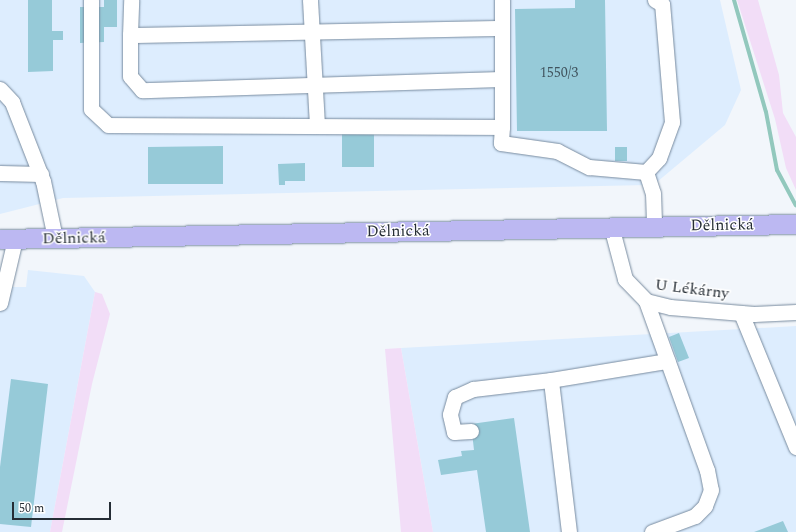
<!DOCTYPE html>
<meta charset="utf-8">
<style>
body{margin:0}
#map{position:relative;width:796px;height:532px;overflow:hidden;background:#f2f6fb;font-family:Spectral,serif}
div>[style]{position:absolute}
.built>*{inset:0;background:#ddedfe}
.green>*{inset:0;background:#f2ddf7}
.stream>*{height:4px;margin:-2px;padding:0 2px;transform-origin:2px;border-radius:2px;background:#92c8bd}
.building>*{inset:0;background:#96cad8}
.roads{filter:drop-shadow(0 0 1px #788b9f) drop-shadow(0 0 1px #788b9f)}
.minor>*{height:15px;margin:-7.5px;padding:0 7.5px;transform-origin:7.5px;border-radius:7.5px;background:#fff}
.major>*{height:19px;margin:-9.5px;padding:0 9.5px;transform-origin:9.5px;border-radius:9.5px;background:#bcb8f2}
span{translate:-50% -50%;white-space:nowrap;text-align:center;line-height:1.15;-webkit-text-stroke:3px #fff;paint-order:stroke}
.number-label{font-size:14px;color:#41545e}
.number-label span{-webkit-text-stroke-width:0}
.street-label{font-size:16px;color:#252d35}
.scale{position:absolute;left:12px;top:502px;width:99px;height:18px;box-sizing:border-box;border:2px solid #252d35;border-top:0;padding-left:5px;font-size:12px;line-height:14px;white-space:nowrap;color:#252d35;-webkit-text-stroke:3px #fff;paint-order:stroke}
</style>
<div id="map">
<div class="built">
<div style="clip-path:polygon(0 0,720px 0,741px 90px,725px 125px,657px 182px,647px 185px,63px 198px,0 214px)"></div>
<div style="clip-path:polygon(28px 270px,84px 276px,95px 292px,50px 532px,0 532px,0 279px,12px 281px,12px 287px,26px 287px)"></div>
<div style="clip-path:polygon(796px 326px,796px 532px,433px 532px,401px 348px)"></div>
</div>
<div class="green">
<div style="clip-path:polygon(737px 0,758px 0,779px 75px,783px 113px,796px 137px,796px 190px,786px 168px,775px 119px)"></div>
<div style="clip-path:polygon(95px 292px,102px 294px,110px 314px,92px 384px,62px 532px,50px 532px)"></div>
<div style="clip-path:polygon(401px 348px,433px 532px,401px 532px,385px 349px)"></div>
</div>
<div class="stream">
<div style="left:734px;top:0;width:116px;rotate:74.1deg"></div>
<div style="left:766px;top:112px;width:59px;rotate:79.3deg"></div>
<div style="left:777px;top:170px;width:40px;rotate:62deg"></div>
</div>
<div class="building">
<div style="clip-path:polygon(28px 0,52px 0,52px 31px,63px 31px,63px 40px,53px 40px,53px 71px,28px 72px)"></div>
<div style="clip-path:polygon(104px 0,117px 0,117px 27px,104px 27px,104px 42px,80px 43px,80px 7px,104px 7px)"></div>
<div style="clip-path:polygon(575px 0,605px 0,607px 131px,517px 131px,515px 9px,575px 8px)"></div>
<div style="clip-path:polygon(342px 133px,374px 133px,374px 167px,342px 167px)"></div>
<div style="clip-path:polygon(223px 146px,223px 184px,148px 184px,148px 147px)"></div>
<div style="clip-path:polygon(615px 147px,627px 147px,627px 161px,615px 161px)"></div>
<div style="clip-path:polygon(305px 163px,305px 181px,285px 181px,285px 185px,279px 185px,278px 164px)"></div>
<div style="clip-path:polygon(679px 333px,689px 358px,678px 362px,669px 337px)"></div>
<div style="clip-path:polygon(11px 379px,48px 384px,31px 527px,0 524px,0 467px)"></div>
<div style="clip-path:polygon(514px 418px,530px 532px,486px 532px,477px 470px,441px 475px,438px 460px,462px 456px,461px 451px,474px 450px,471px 424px)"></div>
<div style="clip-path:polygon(783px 521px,788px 532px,754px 532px)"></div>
</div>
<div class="roads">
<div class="minor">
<div style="left:91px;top:0;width:109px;rotate:90deg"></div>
<div style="left:91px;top:109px;width:23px;rotate:43deg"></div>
<div style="left:108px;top:125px;width:394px;rotate:0.3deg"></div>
<div style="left:502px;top:127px;width:127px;rotate:-90deg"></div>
<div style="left:310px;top:0;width:126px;rotate:86.8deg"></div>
<div style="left:130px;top:35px;width:35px;rotate:-88deg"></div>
<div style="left:502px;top:79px;width:360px;rotate:178.2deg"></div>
<div style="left:142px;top:90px;width:18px;rotate:-131deg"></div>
<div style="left:130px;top:76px;width:41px;rotate:-90deg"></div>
<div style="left:130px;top:35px;width:372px;rotate:-1.1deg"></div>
<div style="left:0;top:89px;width:18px;rotate:47deg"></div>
<div style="left:12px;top:102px;width:85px;rotate:68.6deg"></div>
<div style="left:43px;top:181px;width:58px;rotate:78.1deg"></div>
<div style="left:502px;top:127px;width:16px;rotate:94deg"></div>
<div style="left:501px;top:143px;width:57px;rotate:8.1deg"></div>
<div style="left:557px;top:151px;width:36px;rotate:27deg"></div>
<div style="left:589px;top:167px;width:57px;rotate:5deg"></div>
<div style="left:646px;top:172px;width:19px;rotate:-47deg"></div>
<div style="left:659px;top:158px;width:38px;rotate:-70deg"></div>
<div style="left:672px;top:122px;width:118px;rotate:-94.8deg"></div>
<div style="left:662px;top:4px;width:8px;rotate:-150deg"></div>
<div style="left:646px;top:172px;width:22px;rotate:72deg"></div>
<div style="left:653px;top:193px;width:33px;rotate:88deg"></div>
<div style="left:0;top:173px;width:41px;rotate:1.4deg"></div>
<div style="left:611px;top:226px;width:55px;rotate:75.2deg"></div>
<div style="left:625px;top:279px;width:30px;rotate:46deg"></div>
<div style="left:646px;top:301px;width:25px;rotate:14deg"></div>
<div style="left:670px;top:307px;width:84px;rotate:4.8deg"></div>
<div style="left:754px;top:314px;width:42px;rotate:-2.7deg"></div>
<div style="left:646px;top:301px;width:180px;rotate:70.2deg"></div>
<div style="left:707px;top:470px;width:20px;rotate:79deg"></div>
<div style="left:711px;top:490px;width:17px;rotate:111deg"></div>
<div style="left:705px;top:506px;width:14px;rotate:135deg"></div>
<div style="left:695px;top:516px;width:46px;rotate:159.6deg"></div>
<div style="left:0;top:303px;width:66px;rotate:-76.8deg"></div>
<div style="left:741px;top:313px;width:145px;rotate:67.7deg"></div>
<div style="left:471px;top:431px;width:17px;rotate:177deg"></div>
<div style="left:454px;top:432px;width:18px;rotate:-103deg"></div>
<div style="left:450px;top:414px;width:18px;rotate:-74deg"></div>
<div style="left:455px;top:397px;width:20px;rotate:-24deg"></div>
<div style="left:473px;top:389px;width:79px;rotate:-6.6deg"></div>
<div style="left:569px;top:532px;width:153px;rotate:-96.8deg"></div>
<div style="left:551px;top:380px;width:118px;rotate:-9.3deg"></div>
</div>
<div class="major">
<div style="left:0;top:239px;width:796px;rotate:-1.08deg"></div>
</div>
</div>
<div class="number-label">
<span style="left:559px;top:73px">1550/3</span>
</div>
<div class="street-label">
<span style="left:722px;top:225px;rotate:-1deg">Dělnická</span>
<span style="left:398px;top:231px;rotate:-1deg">Dělnická</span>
<span style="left:74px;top:238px;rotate:-1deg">Dělnická</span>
<span style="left:692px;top:289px;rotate:7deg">U Lékárny</span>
</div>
<div class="scale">50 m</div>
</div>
